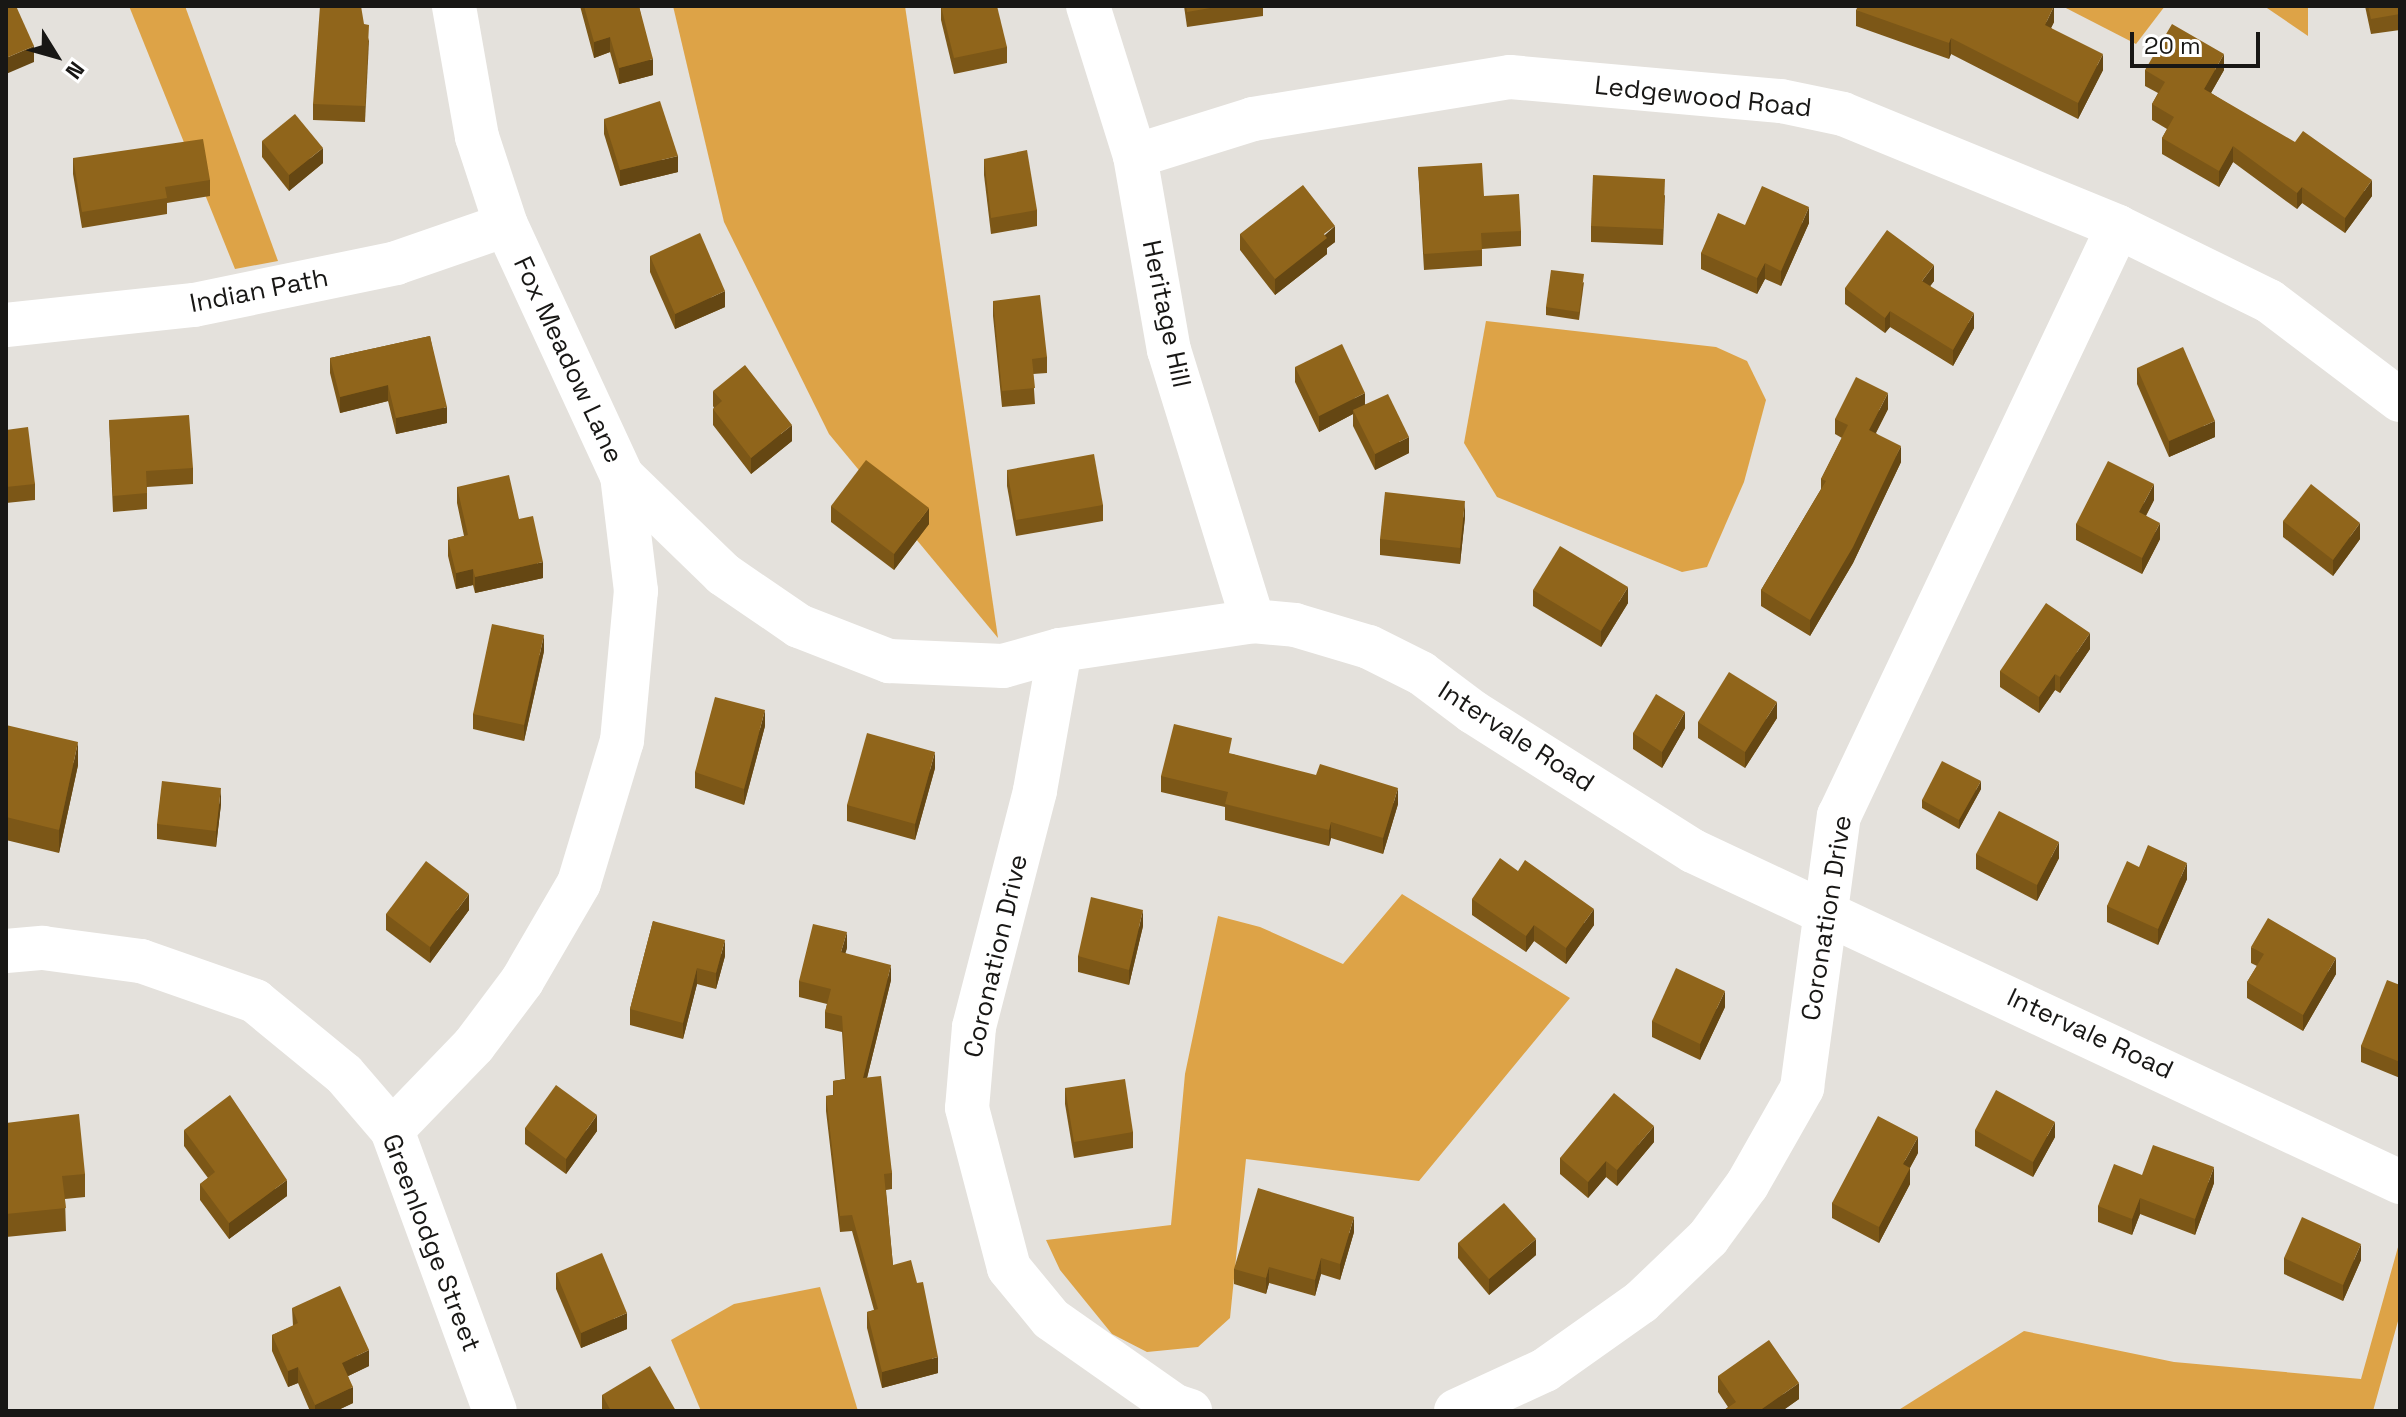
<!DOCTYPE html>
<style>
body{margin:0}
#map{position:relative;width:2406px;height:1417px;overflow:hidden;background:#e4e1dc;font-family:"Space Grotesk",sans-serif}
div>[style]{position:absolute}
.forest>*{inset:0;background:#dda347}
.minor>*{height:44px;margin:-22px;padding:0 22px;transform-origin:22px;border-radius:22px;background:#fff}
.tertiary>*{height:44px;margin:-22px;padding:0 22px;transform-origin:22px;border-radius:22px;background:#fff}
.wall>*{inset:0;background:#7c5717}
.shaded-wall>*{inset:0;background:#654713}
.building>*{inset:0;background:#90651b}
span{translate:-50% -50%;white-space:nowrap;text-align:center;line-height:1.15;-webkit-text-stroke:8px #fff;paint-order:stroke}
.street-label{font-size:26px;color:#181715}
.frame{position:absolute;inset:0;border:8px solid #181715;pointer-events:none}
.north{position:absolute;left:16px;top:16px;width:80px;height:80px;-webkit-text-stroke:6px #fff;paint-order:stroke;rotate:127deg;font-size:22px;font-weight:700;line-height:32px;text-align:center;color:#181715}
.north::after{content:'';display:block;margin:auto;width:28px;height:36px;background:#181715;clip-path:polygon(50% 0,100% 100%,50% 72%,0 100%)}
.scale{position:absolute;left:2130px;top:32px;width:130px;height:36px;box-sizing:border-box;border:4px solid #181715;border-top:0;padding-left:10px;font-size:24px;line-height:28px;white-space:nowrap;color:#181715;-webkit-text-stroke:6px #fff;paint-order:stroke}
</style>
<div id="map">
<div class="forest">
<div style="clip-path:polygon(129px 6px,185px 6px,278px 261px,235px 269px)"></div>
<div style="clip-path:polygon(673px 6px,905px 6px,998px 638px,829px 434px,724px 222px)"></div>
<div style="clip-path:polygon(2062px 6px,2165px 6px,2136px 44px)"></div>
<div style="clip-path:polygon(2264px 6px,2308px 6px,2308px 36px)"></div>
<div style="clip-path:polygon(1486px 321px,1716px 347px,1747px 361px,1766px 400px,1744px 482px,1707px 567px,1682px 572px,1497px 497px,1464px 443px)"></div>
<div style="clip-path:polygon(1402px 894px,1570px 998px,1419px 1181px,1246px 1159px,1230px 1318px,1198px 1347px,1147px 1352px,1112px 1334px,1060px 1270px,1046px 1240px,1171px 1225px,1185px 1074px,1218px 916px,1260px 927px,1343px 964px)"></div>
<div style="clip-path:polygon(2400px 1240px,2400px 1314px,2373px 1411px,1897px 1411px,2024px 1331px,2174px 1362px,2361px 1379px)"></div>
<div style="clip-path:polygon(820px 1287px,858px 1411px,701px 1411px,671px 1340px,734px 1304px)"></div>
</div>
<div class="minor">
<div style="left:1088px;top:6px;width:157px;rotate:72.6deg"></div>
<div style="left:1135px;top:156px;width:197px;rotate:80.1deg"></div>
<div style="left:1169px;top:350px;width:284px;rotate:72.8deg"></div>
<div style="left:1135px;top:156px;width:124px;rotate:-17.4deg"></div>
<div style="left:1253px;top:119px;width:260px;rotate:-9.3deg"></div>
<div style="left:1510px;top:77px;width:272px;rotate:5.1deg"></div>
<div style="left:1781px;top:101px;width:63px;rotate:11.8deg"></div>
<div style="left:1843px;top:114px;width:297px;rotate:22.3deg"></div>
<div style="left:2118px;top:227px;width:168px;rotate:26.1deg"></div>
<div style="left:2269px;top:301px;width:164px;rotate:37.1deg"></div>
<div style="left:6px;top:325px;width:189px;rotate:-6.1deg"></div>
<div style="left:194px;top:305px;width:206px;rotate:-11.7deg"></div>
<div style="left:396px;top:263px;width:116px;rotate:-19.1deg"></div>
<div style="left:622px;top:476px;width:141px;rotate:44.1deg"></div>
<div style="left:723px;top:574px;width:92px;rotate:34.4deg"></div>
<div style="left:799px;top:626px;width:97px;rotate:21.3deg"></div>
<div style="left:889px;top:661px;width:114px;rotate:2.5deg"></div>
<div style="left:1003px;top:666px;width:59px;rotate:-15.7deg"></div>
<div style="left:1060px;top:650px;width:195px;rotate:-8.5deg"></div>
<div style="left:1253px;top:621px;width:42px;rotate:5.4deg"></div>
<div style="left:1295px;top:625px;width:77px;rotate:16.6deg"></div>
<div style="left:1369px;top:647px;width:58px;rotate:26.6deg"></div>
<div style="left:1421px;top:673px;width:65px;rotate:36.9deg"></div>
<div style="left:1473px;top:712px;width:260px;rotate:32.3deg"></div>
<div style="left:1693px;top:851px;width:781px;rotate:25.09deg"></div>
<div style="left:1060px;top:650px;width:143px;rotate:100.1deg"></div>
<div style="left:1035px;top:791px;width:244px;rotate:104.5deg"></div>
<div style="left:974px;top:1027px;width:81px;rotate:94.9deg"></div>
<div style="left:967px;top:1108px;width:165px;rotate:75.3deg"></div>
<div style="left:1009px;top:1268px;width:66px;rotate:50.5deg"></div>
<div style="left:1051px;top:1319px;width:151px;rotate:35.1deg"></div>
<div style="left:1175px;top:1406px;width:16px;rotate:18deg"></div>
<div style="left:392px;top:1130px;width:118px;rotate:-46deg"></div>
<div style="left:474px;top:1045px;width:80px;rotate:-53.1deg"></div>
<div style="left:522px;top:981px;width:113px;rotate:-59.8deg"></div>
<div style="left:579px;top:883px;width:148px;rotate:-73.2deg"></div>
<div style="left:622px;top:741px;width:151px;rotate:-84.7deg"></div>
<div style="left:636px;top:591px;width:116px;rotate:-96.9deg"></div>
<div style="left:622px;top:476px;width:277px;rotate:-114.8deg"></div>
<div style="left:506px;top:225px;width:93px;rotate:-108.2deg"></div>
<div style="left:477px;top:137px;width:133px;rotate:-100deg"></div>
<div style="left:1456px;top:1411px;width:98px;rotate:-24.7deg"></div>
<div style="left:1545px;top:1370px;width:118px;rotate:-35.3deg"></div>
<div style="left:1641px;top:1302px;width:93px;rotate:-43.7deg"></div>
<div style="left:1708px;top:1238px;width:66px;rotate:-53.7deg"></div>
<div style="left:1747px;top:1185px;width:112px;rotate:-60.4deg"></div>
<div style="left:1802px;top:1088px;width:275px;rotate:-82.3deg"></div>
<div style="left:1839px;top:816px;width:652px;rotate:-64.65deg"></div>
</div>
<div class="tertiary">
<div style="left:6px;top:951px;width:37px;rotate:-5deg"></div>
<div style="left:43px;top:948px;width:99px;rotate:7.6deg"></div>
<div style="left:141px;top:961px;width:121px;rotate:19.3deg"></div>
<div style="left:255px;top:1001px;width:115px;rotate:39.4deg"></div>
<div style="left:344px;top:1074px;width:74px;rotate:49.4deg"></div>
<div style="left:392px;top:1130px;width:299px;rotate:69.9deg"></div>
</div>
<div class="wall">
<div style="clip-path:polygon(580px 6px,639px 6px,653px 75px,619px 84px,610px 52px,594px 58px)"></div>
<div style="clip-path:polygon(941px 6px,1007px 47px,1007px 63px,954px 74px,941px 20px)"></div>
<div style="clip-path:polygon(1184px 6px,1263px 6px,1263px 16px,1187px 27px)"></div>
<div style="clip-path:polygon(2365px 6px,2400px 6px,2400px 30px,2371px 34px)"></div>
<div style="clip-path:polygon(1856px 10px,2054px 22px,2051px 28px,2103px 70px,2078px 119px,1951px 54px,1949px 59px,1856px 26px)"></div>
<div style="clip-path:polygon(364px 24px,369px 41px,365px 122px,313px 120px,313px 104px)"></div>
<div style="clip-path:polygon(2145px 70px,2224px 70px,2211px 93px,2372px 196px,2345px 233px,2302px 203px,2297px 209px,2233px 162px,2219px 187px,2162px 154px,2162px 138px,2167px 129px,2152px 120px,2152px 104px,2158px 93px,2145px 86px)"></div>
<div style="clip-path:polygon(604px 119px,678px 172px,620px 186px,604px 134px)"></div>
<div style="clip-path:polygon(262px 141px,323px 163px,289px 191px,262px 157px)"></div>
<div style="clip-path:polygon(73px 158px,210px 180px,210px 196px,167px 203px,167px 214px,82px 228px,73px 174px)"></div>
<div style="clip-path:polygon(984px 159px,1037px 210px,1037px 226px,991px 234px,984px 175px)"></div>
<div style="clip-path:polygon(1418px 167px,1484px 196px,1521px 231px,1521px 246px,1482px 249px,1482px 266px,1424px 270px)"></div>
<div style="clip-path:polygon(1665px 195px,1663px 245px,1591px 242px,1591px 226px)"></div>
<div style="clip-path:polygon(1809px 223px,1781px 286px,1765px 279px,1757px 294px,1701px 269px,1701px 253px,1745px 225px)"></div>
<div style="clip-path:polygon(1240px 234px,1335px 242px,1327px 248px,1327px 254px,1275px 295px,1240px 250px)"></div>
<div style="clip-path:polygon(650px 256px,725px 307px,675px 329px,650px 272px)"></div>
<div style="clip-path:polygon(1934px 281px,1930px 286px,1974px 328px,1953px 366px,1890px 327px,1885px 333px,1845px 304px,1845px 288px)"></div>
<div style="clip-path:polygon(1584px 282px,1579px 320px,1546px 315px,1546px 307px)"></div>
<div style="clip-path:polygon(993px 301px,1047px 357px,1047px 373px,1033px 374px,1035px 404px,1002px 407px,993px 316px)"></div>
<div style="clip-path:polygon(430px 336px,447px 423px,396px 434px,388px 401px,340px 413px,330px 373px,330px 358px)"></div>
<div style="clip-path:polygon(1295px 367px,1365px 404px,1409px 453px,1375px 470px,1353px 426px,1353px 414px,1319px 432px,1295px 382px)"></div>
<div style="clip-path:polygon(2137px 368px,2215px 437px,2169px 457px,2137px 384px)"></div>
<div style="clip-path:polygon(713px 391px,792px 441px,751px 474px,713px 425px,713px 409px,714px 408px,713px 406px)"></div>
<div style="clip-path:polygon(1888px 409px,1876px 433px,1901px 462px,1853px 563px,1810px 636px,1761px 606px,1761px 590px,1821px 489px,1821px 479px,1842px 438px,1835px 434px,1835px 419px)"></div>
<div style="clip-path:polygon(109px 420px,193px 468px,193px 484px,147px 487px,147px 509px,113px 512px)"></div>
<div style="clip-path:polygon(6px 430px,35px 484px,35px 500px,6px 503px)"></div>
<div style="clip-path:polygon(1007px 470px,1103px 505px,1103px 521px,1016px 536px,1007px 486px)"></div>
<div style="clip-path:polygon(457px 487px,519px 519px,543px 578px,475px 593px,473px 585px,456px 589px,448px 556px,448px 540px,464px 536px,457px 503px)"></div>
<div style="clip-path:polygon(2154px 500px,2146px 516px,2160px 539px,2142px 574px,2076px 540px,2076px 524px)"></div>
<div style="clip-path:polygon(831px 506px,929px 524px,894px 570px,831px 522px)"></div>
<div style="clip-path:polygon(1465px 517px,1460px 564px,1380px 555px,1380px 539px)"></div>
<div style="clip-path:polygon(2283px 521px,2360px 539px,2333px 576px,2283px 537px)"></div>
<div style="clip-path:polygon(1533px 590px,1628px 603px,1601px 647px,1533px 606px)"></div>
<div style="clip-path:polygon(2090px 649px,2060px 693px,2055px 690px,2039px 713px,2000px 687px,2000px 671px)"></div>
<div style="clip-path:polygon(544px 651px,524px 741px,473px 729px,473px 714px)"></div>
<div style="clip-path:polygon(1777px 718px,1745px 768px,1698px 738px,1698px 722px)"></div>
<div style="clip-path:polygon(6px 725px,78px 765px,59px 853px,6px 840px)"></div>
<div style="clip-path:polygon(765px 726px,744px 805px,695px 788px,695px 772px)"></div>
<div style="clip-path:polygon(1685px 728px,1662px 768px,1633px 749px,1633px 733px)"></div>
<div style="clip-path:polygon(1232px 754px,1398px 804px,1383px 854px,1331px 838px,1329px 846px,1225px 820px,1225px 807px,1161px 792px,1161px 776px)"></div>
<div style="clip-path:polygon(935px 768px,915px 840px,847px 821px,847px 805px)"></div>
<div style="clip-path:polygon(1981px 789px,1959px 829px,1922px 808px,1922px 800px)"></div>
<div style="clip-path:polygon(221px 804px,216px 847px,157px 839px,157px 824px)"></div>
<div style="clip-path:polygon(1976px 854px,2059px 858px,2037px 901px,1976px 869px)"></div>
<div style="clip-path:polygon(2139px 867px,2187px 879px,2158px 945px,2107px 922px,2107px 906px)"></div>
<div style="clip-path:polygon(1472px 899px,1594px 925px,1566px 964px,1534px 941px,1526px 952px,1472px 915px)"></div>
<div style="clip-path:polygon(469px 910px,430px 963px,386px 930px,386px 914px)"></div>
<div style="clip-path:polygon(653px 921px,725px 956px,716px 989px,697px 984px,683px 1039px,630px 1025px,630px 1009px)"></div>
<div style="clip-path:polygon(1143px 926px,1129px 985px,1078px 972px,1078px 956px)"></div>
<div style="clip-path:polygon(2251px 947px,2336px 974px,2303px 1031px,2247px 998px,2247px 982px,2257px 966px,2251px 963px)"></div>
<div style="clip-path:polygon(847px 948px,845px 953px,891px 980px,867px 1078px,892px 1173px,892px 1189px,886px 1190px,893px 1265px,938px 1373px,882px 1388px,867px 1328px,867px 1312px,874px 1310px,852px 1231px,840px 1232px,826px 1111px,826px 1096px,833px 1095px,833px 1081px,845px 1079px,842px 1032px,825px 1028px,825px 1012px,827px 1004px,799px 997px,799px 981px)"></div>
<div style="clip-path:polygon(2400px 985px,2400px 1078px,2361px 1062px,2361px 1046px)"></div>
<div style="clip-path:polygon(1725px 1007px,1700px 1060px,1652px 1037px,1652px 1021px)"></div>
<div style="clip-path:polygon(1065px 1088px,1133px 1132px,1133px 1148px,1074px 1158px,1065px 1104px)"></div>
<div style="clip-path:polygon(6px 1123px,85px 1174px,85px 1197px,65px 1199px,66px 1231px,6px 1237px)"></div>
<div style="clip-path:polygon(525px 1128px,597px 1131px,566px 1174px,525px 1144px)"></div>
<div style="clip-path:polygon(184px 1130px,287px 1196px,229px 1239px,200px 1200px,200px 1184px,208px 1178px,184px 1146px)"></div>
<div style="clip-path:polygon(1975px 1130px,2055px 1137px,2033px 1177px,1975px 1146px)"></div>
<div style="clip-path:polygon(1654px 1142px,1617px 1186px,1606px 1177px,1588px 1198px,1560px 1174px,1560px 1158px)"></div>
<div style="clip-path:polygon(1918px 1153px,1910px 1168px,1910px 1184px,1879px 1243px,1832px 1218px,1832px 1203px)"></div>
<div style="clip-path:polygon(2142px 1175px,2214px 1183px,2195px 1235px,2140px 1214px,2132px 1235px,2098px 1222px,2098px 1206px)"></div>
<div style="clip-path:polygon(1354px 1232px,1340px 1280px,1321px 1274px,1315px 1296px,1269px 1283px,1266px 1294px,1234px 1284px,1234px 1269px)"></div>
<div style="clip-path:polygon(1458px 1243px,1536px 1255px,1489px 1295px,1458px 1258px)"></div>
<div style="clip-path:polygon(2284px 1258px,2361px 1260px,2343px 1301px,2284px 1274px)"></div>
<div style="clip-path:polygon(556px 1273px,627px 1329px,581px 1348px,556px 1289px)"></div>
<div style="clip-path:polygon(292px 1308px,369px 1366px,348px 1376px,353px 1403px,336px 1411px,310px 1411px,298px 1383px,288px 1387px,272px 1351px,272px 1335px,293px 1326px)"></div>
<div style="clip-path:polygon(1718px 1376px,1799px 1399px,1782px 1411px,1723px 1411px,1728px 1407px,1718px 1392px)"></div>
<div style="clip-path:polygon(602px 1395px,676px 1411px,602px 1411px)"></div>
</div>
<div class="shaded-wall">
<div style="clip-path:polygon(2054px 6px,2054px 22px,2045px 40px,2045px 25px)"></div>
<div style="clip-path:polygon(610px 37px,610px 52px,594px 58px,594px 42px)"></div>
<div style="clip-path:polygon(1951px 38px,1951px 54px,1949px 59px,1949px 43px)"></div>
<div style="clip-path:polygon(34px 46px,34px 62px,6px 74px,6px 58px)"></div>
<div style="clip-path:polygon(2103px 54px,2103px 70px,2078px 119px,2078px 103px)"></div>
<div style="clip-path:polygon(2224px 54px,2224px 70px,2204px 105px,2204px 89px)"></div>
<div style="clip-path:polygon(653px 59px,653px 75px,619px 84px,619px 68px)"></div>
<div style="clip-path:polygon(2233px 146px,2233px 162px,2219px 187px,2219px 171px)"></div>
<div style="clip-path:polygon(323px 148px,323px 163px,289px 191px,289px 175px)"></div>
<div style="clip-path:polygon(678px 156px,678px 172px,620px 186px,620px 170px)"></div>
<div style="clip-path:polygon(2372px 180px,2372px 196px,2345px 233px,2345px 218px)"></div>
<div style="clip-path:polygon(2302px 187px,2302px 203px,2297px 209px,2297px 193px)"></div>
<div style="clip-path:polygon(1809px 207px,1809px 223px,1781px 286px,1781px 271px)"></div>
<div style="clip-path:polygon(1335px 226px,1335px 242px,1327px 248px,1327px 254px,1275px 295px,1275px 279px)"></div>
<div style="clip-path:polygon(1765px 263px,1765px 279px,1757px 294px,1757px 278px)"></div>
<div style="clip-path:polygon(1934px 265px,1934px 281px,1922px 297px,1922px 281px)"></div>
<div style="clip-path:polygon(725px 291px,725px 307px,675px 329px,675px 314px)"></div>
<div style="clip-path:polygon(1890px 311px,1890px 327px,1885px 333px,1885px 318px)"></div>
<div style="clip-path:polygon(1974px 313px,1974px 328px,1953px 366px,1953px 350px)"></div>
<div style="clip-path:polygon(388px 385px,388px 401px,340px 413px,340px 397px)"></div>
<div style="clip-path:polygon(1365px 393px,1365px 408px,1353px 410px,1353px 414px,1319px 432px,1319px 416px)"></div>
<div style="clip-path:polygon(1888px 393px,1888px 409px,1869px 446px,1869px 430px)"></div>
<div style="clip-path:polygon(447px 407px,447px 423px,396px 434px,396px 418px)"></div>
<div style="clip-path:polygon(2215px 421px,2215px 437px,2169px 457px,2169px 441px)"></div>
<div style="clip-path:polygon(792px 425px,792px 441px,751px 474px,751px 458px)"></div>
<div style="clip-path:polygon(1409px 437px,1409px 453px,1375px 470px,1375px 454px)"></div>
<div style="clip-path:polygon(1901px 446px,1901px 462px,1853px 563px,1810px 636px,1810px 620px)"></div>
<div style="clip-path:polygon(2154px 484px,2154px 500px,2139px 528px,2139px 512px)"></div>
<div style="clip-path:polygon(1465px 501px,1465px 517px,1460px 564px,1460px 548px)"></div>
<div style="clip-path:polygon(929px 508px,929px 524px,894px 570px,894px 554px)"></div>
<div style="clip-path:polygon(2160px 523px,2160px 539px,2142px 574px,2142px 558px)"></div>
<div style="clip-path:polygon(2360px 523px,2360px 539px,2333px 576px,2333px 560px)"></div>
<div style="clip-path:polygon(543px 562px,543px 578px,475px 593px,475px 577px)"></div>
<div style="clip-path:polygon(473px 569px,473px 585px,456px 589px,456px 573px)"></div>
<div style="clip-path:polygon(1628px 587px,1628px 603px,1601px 647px,1601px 631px)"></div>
<div style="clip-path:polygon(2090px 633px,2090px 649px,2060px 693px,2060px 677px)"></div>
<div style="clip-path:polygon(544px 635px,544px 651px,524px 741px,524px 725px)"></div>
<div style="clip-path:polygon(2055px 674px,2055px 690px,2039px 713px,2039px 697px)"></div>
<div style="clip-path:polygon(1777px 702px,1777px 718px,1745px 768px,1745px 752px)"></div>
<div style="clip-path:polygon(765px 710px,765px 726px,744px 805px,744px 789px)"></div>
<div style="clip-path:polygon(1685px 712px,1685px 728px,1662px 768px,1662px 752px)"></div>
<div style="clip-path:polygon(78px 742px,78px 765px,59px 853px,59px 830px)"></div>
<div style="clip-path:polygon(935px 752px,935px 768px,915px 840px,915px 824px)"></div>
<div style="clip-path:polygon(1981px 781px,1981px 789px,1959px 829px,1959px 820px)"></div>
<div style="clip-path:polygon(221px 788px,221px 804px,216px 847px,216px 831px)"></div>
<div style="clip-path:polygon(1398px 788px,1398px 804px,1383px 854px,1383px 838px)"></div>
<div style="clip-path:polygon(1331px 822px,1331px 838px,1329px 846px,1329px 830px)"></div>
<div style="clip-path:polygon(2059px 842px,2059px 858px,2037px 901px,2037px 885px)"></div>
<div style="clip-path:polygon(2187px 863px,2187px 879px,2158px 945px,2158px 929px)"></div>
<div style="clip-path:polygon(469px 894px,469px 910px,430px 963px,430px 947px)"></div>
<div style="clip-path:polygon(1594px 909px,1594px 925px,1566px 964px,1566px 948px)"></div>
<div style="clip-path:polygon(1143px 910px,1143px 926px,1129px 985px,1129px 970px)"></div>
<div style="clip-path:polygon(1534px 925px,1534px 941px,1526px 952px,1526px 936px)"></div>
<div style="clip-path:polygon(847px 932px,847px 948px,841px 968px,841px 952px)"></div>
<div style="clip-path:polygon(725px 940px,725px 956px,716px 989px,716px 973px)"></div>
<div style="clip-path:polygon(2336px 958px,2336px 974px,2303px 1031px,2303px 1015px)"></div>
<div style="clip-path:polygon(891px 965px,891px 980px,863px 1094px,863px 1078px)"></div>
<div style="clip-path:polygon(697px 968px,697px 984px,683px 1039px,683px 1023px)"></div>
<div style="clip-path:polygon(1725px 991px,1725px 1007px,1700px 1060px,1700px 1044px)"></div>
<div style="clip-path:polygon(597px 1115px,597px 1131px,566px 1174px,566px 1159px)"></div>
<div style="clip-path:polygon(2055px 1122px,2055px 1137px,2033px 1177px,2033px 1162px)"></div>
<div style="clip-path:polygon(1654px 1126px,1654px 1142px,1617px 1186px,1617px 1170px)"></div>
<div style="clip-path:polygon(1918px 1137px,1918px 1153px,1903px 1180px,1903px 1164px)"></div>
<div style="clip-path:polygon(1606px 1161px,1606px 1177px,1588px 1198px,1588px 1182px)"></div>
<div style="clip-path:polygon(2214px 1167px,2214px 1183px,2195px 1235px,2195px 1219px)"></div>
<div style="clip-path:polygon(1910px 1168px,1910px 1184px,1879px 1243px,1879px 1227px)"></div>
<div style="clip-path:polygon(287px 1180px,287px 1196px,229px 1239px,229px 1223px)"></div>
<div style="clip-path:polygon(2140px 1198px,2140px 1214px,2132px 1235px,2132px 1219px)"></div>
<div style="clip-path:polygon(1354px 1217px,1354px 1232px,1340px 1280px,1340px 1264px)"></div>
<div style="clip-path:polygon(1536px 1239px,1536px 1255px,1489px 1295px,1489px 1279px)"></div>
<div style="clip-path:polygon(2361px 1244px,2361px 1260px,2343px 1301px,2343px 1285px)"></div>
<div style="clip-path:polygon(1321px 1258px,1321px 1274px,1315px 1296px,1315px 1280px)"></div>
<div style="clip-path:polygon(1269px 1267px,1269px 1283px,1266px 1294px,1266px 1278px)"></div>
<div style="clip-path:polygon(627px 1313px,627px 1329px,581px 1348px,581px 1333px)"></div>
<div style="clip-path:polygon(369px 1350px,369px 1366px,342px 1379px,342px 1363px)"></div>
<div style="clip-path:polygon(938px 1357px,938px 1373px,882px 1388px,882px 1372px)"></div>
<div style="clip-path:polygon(298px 1367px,298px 1383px,288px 1387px,288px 1371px)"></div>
<div style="clip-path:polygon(1799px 1383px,1799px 1399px,1782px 1411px,1759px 1411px)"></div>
<div style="clip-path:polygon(353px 1387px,353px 1403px,336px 1411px,315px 1411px,315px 1405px)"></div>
</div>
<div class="building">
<div style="clip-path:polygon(6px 6px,16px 6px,34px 46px,6px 58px)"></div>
<div style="clip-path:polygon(320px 6px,361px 6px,364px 24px,369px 25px,365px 106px,313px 104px)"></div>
<div style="clip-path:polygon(584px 6px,639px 6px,653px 59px,619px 68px,610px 37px,594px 42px)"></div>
<div style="clip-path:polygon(941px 6px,997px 6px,1007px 47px,954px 58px)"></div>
<div style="clip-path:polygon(1186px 6px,1222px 6px,1187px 12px)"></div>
<div style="clip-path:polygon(1858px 6px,2054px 6px,2045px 25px,2103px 54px,2078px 103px,1951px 38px,1949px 43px,1856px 10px)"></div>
<div style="clip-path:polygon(2368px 6px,2400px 6px,2400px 14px,2371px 19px)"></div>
<div style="clip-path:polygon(2172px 24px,2224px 54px,2204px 89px,2295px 142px,2303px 131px,2372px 180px,2345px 218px,2302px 187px,2297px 193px,2233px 146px,2219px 171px,2162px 138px,2174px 117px,2152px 104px,2165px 82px,2145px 70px)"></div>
<div style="clip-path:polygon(660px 101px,678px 156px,620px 170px,604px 119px)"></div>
<div style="clip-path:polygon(295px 114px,323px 148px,289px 175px,262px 141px)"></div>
<div style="clip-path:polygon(203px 139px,210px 180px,165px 187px,167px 198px,82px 212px,73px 158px)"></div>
<div style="clip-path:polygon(1027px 150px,1037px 210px,991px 218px,984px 159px)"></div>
<div style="clip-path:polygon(1482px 163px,1484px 196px,1519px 194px,1521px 231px,1481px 233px,1482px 250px,1424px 254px,1418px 167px)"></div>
<div style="clip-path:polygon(1593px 175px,1665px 179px,1663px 229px,1591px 226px)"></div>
<div style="clip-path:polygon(1303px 185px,1335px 226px,1324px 234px,1327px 238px,1275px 279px,1240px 234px)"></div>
<div style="clip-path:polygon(1762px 186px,1809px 207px,1781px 271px,1765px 263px,1757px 278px,1701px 253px,1718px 213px,1745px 225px)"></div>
<div style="clip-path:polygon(1887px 230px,1934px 265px,1922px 281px,1974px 313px,1953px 350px,1890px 311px,1885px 318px,1845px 288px)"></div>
<div style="clip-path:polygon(700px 233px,725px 291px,675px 314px,650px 256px)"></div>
<div style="clip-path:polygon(1551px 270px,1584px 274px,1579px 312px,1546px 307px)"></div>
<div style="clip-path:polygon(1040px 295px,1047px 357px,1032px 359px,1035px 388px,1002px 391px,993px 301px)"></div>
<div style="clip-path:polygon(430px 336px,447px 407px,396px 418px,388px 385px,340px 397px,330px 358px)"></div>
<div style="clip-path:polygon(1342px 344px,1365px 393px,1319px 416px,1295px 367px)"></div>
<div style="clip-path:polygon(2183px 347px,2215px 421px,2169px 441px,2137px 368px)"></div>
<div style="clip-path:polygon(745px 365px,792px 425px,751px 458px,713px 409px,722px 401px,713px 391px)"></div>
<div style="clip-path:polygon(1856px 377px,1888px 393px,1869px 430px,1901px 446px,1853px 547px,1810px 620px,1761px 590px,1826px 481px,1821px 479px,1848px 425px,1835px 419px)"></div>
<div style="clip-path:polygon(1388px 394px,1409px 437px,1375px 454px,1353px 410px)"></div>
<div style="clip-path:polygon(189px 415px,193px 468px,146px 471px,147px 493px,113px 496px,109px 420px)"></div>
<div style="clip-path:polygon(28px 427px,35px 484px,6px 487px,6px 430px)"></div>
<div style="clip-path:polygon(1094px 454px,1103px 505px,1016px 520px,1007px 470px)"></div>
<div style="clip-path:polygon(866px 460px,929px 508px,894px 554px,831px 506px)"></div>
<div style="clip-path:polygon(2108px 461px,2154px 484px,2139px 512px,2160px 523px,2142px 558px,2076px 524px)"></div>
<div style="clip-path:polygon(509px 475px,519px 519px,533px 516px,543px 562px,475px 577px,473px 569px,456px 573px,448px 540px,468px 535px,457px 487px)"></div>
<div style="clip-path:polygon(2311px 484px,2360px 523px,2333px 560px,2283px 521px)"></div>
<div style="clip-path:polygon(1385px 492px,1465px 501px,1460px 548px,1380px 539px)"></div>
<div style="clip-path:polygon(1560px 546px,1628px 587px,1601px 631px,1533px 590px)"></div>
<div style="clip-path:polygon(2046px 603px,2090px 633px,2060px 677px,2055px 674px,2039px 697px,2000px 671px)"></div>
<div style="clip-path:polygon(492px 624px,544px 635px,524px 725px,473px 714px)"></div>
<div style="clip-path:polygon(1729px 672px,1777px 702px,1745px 752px,1698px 722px)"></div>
<div style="clip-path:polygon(1656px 694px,1685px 712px,1662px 752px,1633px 733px)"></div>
<div style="clip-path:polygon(715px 697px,765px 710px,744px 789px,695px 772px)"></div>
<div style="clip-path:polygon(1174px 724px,1232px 738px,1229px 753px,1316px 775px,1320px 764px,1398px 788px,1383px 838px,1331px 822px,1329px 830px,1225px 804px,1228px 792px,1161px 776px)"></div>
<div style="clip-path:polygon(6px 725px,78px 742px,59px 830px,6px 817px)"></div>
<div style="clip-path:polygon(867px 733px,935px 752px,915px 824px,847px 805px)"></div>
<div style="clip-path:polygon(1942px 761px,1981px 781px,1959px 820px,1922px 800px)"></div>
<div style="clip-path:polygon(162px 781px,221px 788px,216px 831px,157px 824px)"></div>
<div style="clip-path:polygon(1999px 811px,2059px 842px,2037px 885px,1976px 854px)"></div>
<div style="clip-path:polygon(2148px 845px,2187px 863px,2158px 929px,2107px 906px,2127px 861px,2139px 867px)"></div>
<div style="clip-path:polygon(1500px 858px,1518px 871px,1525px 860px,1594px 909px,1566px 948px,1534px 925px,1526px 936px,1472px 899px)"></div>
<div style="clip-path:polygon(426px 861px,469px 894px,430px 947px,386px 914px)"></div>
<div style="clip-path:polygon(1091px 897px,1143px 910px,1129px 970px,1078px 956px)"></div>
<div style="clip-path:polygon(2268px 918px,2336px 958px,2303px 1015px,2247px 982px,2264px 954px,2251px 947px)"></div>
<div style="clip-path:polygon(653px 921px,725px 940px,716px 973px,697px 968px,683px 1023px,630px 1009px)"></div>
<div style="clip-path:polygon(813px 924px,847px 932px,841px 952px,891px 965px,863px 1078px,881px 1076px,892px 1173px,884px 1174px,893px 1265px,911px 1260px,917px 1283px,923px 1282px,938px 1357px,882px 1372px,867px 1312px,878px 1309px,852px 1215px,840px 1216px,826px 1096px,834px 1095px,833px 1081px,846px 1079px,842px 1016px,825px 1012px,831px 989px,799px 981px)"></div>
<div style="clip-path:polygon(1676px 968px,1725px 991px,1700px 1044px,1652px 1021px)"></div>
<div style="clip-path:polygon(2387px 980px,2400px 985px,2400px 1062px,2361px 1046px)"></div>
<div style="clip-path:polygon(1125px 1079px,1133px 1132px,1074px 1142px,1065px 1088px)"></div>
<div style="clip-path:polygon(556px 1085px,597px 1115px,566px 1159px,525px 1128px)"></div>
<div style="clip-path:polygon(1996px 1090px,2055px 1122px,2033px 1162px,1975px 1130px)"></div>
<div style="clip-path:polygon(1614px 1093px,1654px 1126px,1617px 1170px,1606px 1161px,1588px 1182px,1560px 1158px)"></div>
<div style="clip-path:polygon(230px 1095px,287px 1180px,229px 1223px,200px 1184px,215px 1172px,184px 1130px)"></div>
<div style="clip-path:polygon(79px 1114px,85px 1174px,62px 1176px,66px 1208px,6px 1214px,6px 1123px)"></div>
<div style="clip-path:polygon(1878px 1116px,1918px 1137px,1903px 1164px,1910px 1168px,1879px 1227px,1832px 1203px)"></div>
<div style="clip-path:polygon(2153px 1145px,2214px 1167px,2195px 1219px,2140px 1198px,2132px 1219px,2098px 1206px,2114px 1164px,2142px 1175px)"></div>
<div style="clip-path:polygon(1258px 1188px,1354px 1217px,1340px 1264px,1321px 1258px,1315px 1280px,1269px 1267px,1266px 1278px,1234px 1269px)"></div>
<div style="clip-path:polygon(1504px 1203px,1536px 1239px,1489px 1279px,1458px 1243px)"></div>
<div style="clip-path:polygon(2302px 1217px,2361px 1244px,2343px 1285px,2284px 1258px)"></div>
<div style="clip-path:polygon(602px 1253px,627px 1313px,581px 1333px,556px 1273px)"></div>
<div style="clip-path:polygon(340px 1286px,369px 1350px,342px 1363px,353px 1387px,315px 1405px,298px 1367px,288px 1371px,272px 1335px,298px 1323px,292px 1308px)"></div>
<div style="clip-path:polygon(1769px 1340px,1799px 1383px,1759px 1411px,1723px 1411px,1736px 1402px,1718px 1376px)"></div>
<div style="clip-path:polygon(650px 1366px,676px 1411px,611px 1411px,602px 1395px)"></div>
</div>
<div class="street-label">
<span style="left:1703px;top:97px;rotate:6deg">Ledgewood Road</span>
<span style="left:259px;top:291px;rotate:-11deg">Indian Path</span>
<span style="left:1166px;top:314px;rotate:78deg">Heritage Hill</span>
<span style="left:568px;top:360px;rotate:65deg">Fox Meadow Lane</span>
<span style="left:1516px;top:737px;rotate:33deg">Intervale Road</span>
<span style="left:1827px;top:918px;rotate:-81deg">Coronation Drive</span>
<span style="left:996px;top:956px;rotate:-77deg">Coronation Drive</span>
<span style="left:2090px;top:1034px;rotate:25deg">Intervale Road</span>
<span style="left:431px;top:1243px;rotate:69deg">Greenlodge Street</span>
</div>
<div class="frame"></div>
<div class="north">N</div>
<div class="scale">20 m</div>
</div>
